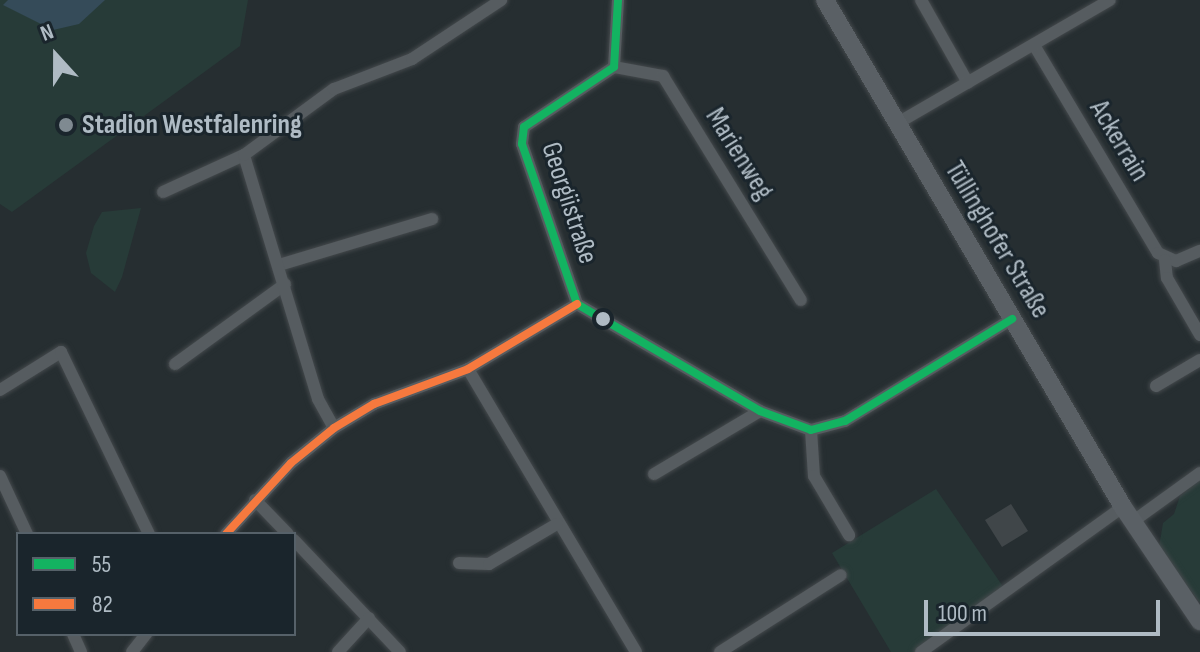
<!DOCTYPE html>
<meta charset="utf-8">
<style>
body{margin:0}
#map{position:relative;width:1200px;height:652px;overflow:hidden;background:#262e31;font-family:"Sofia Sans Condensed",sans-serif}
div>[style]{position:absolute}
.green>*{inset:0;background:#273b38}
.water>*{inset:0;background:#354b59}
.building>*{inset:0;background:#404649}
.roads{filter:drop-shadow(0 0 2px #44494c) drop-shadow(0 0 2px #44494c)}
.street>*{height:12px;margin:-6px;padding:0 6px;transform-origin:6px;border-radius:6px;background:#565c60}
.secondary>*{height:18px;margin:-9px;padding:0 9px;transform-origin:9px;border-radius:9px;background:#5a6065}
.bus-1>*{height:8px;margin:-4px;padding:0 4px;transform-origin:4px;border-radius:4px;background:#13b361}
.bus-2>*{height:8px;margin:-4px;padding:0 4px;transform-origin:4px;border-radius:4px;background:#f6793e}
.dots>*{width:22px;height:22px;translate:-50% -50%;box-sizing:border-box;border:4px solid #1a252c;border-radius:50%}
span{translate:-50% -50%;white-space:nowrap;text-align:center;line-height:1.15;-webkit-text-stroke:6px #1a252c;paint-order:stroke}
.poi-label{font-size:28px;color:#afbbc4;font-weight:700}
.left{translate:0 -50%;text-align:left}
.street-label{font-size:28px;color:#afbbc4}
.legend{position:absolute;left:16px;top:532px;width:280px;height:104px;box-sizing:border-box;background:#1a252c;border:2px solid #566169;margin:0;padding:10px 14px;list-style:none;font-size:24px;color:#afbbc4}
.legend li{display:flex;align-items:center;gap:16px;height:40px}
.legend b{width:40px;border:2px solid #566169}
.north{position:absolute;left:16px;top:16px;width:80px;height:80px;-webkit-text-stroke:6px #1a252c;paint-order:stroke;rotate:339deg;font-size:22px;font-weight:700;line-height:32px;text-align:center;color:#afbbc4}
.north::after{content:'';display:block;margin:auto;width:28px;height:36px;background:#afbbc4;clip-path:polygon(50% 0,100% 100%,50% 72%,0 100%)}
.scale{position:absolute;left:924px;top:600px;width:236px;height:36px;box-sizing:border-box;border:4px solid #afbbc4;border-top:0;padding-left:10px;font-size:24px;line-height:28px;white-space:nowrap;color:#afbbc4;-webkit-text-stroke:6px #1a252c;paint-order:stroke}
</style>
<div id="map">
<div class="green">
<div style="clip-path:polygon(0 0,248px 0,240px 46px,12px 212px,0 204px)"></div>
<div style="clip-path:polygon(141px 208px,122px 277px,115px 292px,91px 273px,86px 253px,94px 226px,102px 212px)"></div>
<div style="clip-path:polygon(1200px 480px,1200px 603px,1159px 547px,1163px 523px,1174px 514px,1180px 496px)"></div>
<div style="clip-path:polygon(936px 489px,1004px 588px,915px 652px,891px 652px,832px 553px)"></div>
</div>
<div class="water">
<div style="clip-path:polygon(8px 0,105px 0,79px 24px,53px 30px,3px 5px)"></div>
</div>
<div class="building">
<div style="clip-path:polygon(1011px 504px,1028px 531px,1002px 547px,985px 520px)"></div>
</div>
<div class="roads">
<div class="street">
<div style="left:618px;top:0;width:67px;rotate:93.4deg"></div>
<div style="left:614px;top:67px;width:108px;rotate:146.3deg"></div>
<div style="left:524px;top:127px;width:17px;rotate:97deg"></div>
<div style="left:522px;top:144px;width:169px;rotate:71deg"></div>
<div style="left:577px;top:304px;width:212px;rotate:30.3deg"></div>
<div style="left:760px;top:411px;width:54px;rotate:20.4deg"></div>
<div style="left:811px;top:430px;width:35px;rotate:-15deg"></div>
<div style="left:845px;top:421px;width:196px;rotate:-31.4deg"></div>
<div style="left:921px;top:0;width:95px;rotate:60.5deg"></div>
<div style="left:1034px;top:45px;width:242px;rotate:59.2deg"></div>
<div style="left:1158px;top:253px;width:20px;rotate:24deg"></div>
<div style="left:1176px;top:261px;width:26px;rotate:-23deg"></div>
<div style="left:614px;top:67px;width:50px;rotate:10.4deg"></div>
<div style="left:663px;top:76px;width:263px;rotate:58.4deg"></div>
<div style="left:896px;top:124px;width:247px;rotate:-30.1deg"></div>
<div style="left:163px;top:192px;width:89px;rotate:-24.6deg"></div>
<div style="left:1165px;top:260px;width:18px;rotate:84deg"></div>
<div style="left:1167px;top:278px;width:66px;rotate:59.9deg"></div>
<div style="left:279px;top:265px;width:160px;rotate:-16.7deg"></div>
<div style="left:175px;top:364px;width:136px;rotate:-36deg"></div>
<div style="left:468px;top:369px;width:329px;rotate:59.3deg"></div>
<div style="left:1156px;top:386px;width:51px;rotate:-30.6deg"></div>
<div style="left:0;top:390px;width:72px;rotate:-31.9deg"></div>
<div style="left:61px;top:352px;width:202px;rotate:64.2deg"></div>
<div style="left:334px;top:428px;width:33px;rotate:-119deg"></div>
<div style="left:318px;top:399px;width:255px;rotate:-106.9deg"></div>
<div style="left:244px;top:155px;width:112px;rotate:-36.3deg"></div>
<div style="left:334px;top:89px;width:84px;rotate:-21deg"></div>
<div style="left:412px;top:59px;width:107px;rotate:-33.5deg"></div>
<div style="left:811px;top:430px;width:46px;rotate:86.3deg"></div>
<div style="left:814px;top:476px;width:69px;rotate:59.3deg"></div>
<div style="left:654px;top:474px;width:123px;rotate:-30.7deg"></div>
<div style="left:0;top:476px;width:64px;rotate:65deg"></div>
<div style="left:255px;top:500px;width:47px;rotate:45.9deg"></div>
<div style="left:1132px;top:522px;width:84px;rotate:-35.8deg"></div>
<div style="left:226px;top:534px;width:96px;rotate:-47.5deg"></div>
<div style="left:291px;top:463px;width:55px;rotate:-39.1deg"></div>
<div style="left:334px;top:428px;width:47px;rotate:-31deg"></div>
<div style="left:374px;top:404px;width:100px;rotate:-20.4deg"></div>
<div style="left:468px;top:369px;width:127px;rotate:-30.8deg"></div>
<div style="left:294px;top:540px;width:154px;rotate:46.6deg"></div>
<div style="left:459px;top:563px;width:30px;rotate:2deg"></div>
<div style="left:489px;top:564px;width:79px;rotate:-30.5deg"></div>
<div style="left:73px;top:634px;width:20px;rotate:66deg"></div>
<div style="left:132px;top:652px;width:23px;rotate:-52deg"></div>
<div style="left:338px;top:652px;width:46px;rotate:-47.6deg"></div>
<div style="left:720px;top:652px;width:143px;rotate:-32.5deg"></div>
<div style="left:921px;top:652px;width:249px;rotate:-35.7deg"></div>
</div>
<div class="secondary">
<div style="left:825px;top:0;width:588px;rotate:59.55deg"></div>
<div style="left:1123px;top:507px;width:138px;rotate:56deg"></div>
</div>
</div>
<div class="bus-1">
<div style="left:618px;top:0;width:67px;rotate:93.4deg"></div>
<div style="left:614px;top:67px;width:108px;rotate:146.3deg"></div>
<div style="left:524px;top:127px;width:17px;rotate:97deg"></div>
<div style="left:522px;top:144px;width:169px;rotate:71deg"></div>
<div style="left:577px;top:304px;width:212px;rotate:30.3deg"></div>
<div style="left:760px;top:411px;width:54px;rotate:20.4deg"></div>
<div style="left:811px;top:430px;width:35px;rotate:-15deg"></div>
<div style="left:845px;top:421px;width:196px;rotate:-31.4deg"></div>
</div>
<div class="bus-2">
<div style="left:226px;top:534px;width:96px;rotate:-47.5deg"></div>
<div style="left:291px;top:463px;width:55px;rotate:-39.1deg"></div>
<div style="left:334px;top:428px;width:47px;rotate:-31deg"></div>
<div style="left:374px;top:404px;width:100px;rotate:-20.4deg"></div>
<div style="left:468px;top:369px;width:127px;rotate:-30.8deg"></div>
</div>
<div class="dots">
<div style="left:66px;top:125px;background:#7f8a91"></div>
<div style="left:603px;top:319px;background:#afbbc4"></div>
</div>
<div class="poi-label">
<span class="left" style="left:82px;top:125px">Stadion Westfalenring</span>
</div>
<div class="street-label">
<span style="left:1119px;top:141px;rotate:59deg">Ackerrain</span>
<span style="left:739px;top:154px;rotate:58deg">Marienweg</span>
<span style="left:569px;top:203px;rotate:72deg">Georgiistraße</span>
<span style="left:997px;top:240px;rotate:59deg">Tüllinghofer Straße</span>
</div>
<ul class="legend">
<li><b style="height:10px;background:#13b361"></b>55</li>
<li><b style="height:10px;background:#f6793e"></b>82</li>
</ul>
<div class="north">N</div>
<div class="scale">100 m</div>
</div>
